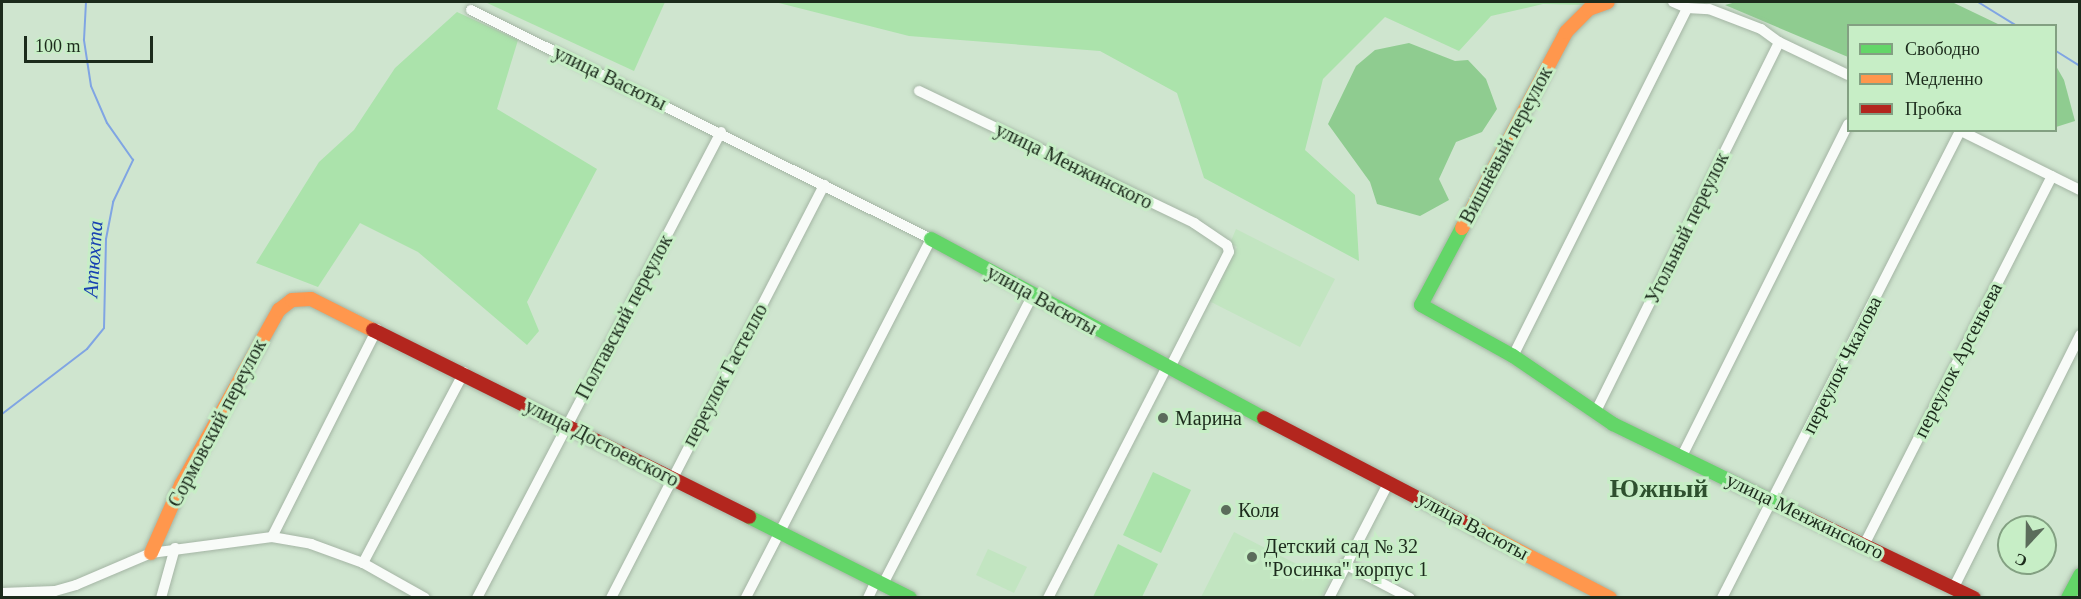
<!DOCTYPE html>
<meta charset="utf-8">
<style>
body{margin:0}
#map{position:relative;width:2081px;height:599px;overflow:hidden;background:#cfe5cf;font-family:Georgia,serif}
div>[style]{position:absolute}
.built>*{inset:0;background:#c2e5c1}
.green>*{inset:0;background:#abe3ab}
.forest>*{inset:0;background:#8fcc90}
.stream>*{height:2px;margin:-1px;padding:0 1px;transform-origin:1px;border-radius:1px;background:#80a5e3}
.roads{filter:drop-shadow(0 0 2px #a4b5a4) drop-shadow(0 0 2px #a4b5a4)}
.street>*{height:10px;margin:-5px;padding:0 5px;transform-origin:5px;border-radius:5px;background:#f8fbf8}
.fast>*{height:14px;margin:-7px;padding:0 7px;transform-origin:7px;border-radius:7px;background:#63d668}
.slow>*{height:14px;margin:-7px;padding:0 7px;transform-origin:7px;border-radius:7px;background:#ff974d}
.jam>*{height:14px;margin:-7px;padding:0 7px;transform-origin:7px;border-radius:7px;background:#b3261e}
.dots>*{width:16px;height:16px;translate:-50% -50%;box-sizing:border-box;border:3px solid #c7eec6;border-radius:50%}
span{translate:-50% -50%;white-space:nowrap;text-align:center;line-height:1.15;-webkit-text-stroke:6px #c7eec6;paint-order:stroke}
.street-label{font-size:20px;color:#1c2b1c}
.poi-label{font-size:20px;color:#1c2b1c}
.left{translate:0 -50%;text-align:left}
.water-label{font-size:21px;color:#1741b2;font-style:italic}
.district-label{font-size:26px;color:#2e502e;font-weight:700}
.frame{position:absolute;inset:0;border:3px solid #1c2b1c;pointer-events:none}
.legend{position:absolute;left:1847px;top:24px;width:210px;height:108px;box-sizing:border-box;background:#c7eec6;border:2px solid #83a082;margin:0;padding:8px 10px;list-style:none;font-size:18px;color:#1c2b1c}
.legend li{display:flex;align-items:center;gap:12px;height:30px}
.legend b{width:30px;border:2px solid #83a082}
.north{position:absolute;left:1997px;top:515px;width:60px;height:60px;box-sizing:border-box;background:#c7eec6;border:2px solid #83a082;border-radius:50%;rotate:202deg;font-size:16px;font-weight:700;line-height:24px;text-align:center;color:#1c2b1c}
.north::after{content:'';display:block;margin:auto;width:21px;height:27px;background:#5b6c5b;clip-path:polygon(50% 0,100% 100%,50% 72%,0 100%)}
.scale{position:absolute;left:24px;top:36px;width:129px;height:27px;box-sizing:border-box;border:3px solid #1c2b1c;border-top:0;padding-left:8px;font-size:18px;line-height:21px;white-space:nowrap;color:#1c2b1c;-webkit-text-stroke:4px #c7eec6;paint-order:stroke}
</style>
<div id="map">
<div class="built">
<div style="clip-path:polygon(1236px 229px,1335px 279px,1300px 347px,1209px 301px,1237px 247px,1230px 243px)"></div>
<div style="clip-path:polygon(1234px 532px,1330px 581px,1321px 597px,1201px 597px)"></div>
<div style="clip-path:polygon(988px 549px,1027px 567px,1014px 593px,976px 575px)"></div>
</div>
<div class="green">
<div style="clip-path:polygon(485px 2px,665px 2px,634px 71px)"></div>
<div style="clip-path:polygon(775px 2px,1600px 2px,1588px 5px,1543px 4px,1491px 16px,1459px 51px,1385px 17px,1323px 79px,1305px 150px,1355px 195px,1359px 261px,1204px 178px,1177px 93px,1100px 51px,909px 36px)"></div>
<div style="clip-path:polygon(457px 12px,518px 40px,497px 109px,597px 169px,527px 302px,539px 331px,527px 345px,418px 252px,360px 223px,318px 287px,256px 263px,319px 162px,354px 130px,395px 68px)"></div>
<div style="clip-path:polygon(1153px 472px,1191px 490px,1161px 553px,1123px 535px)"></div>
<div style="clip-path:polygon(1118px 544px,1158px 564px,1142px 597px,1093px 597px)"></div>
</div>
<div class="forest">
<div style="clip-path:polygon(1736px 2px,1952px 2px,2000px 25px,1848px 26px,1848px 57px,1725px 5px)"></div>
<div style="clip-path:polygon(1409px 43px,1455px 61px,1468px 60px,1486px 79px,1497px 109px,1482px 132px,1456px 142px,1439px 179px,1449px 200px,1420px 216px,1377px 204px,1370px 182px,1328px 124px,1356px 66px,1375px 50px)"></div>
<div style="clip-path:polygon(2056px 66px,2064px 80px,2075px 121px,2056px 127px)"></div>
</div>
<div class="stream">
<div style="left:1978px;top:2px;width:46px;rotate:31.6deg"></div>
<div style="left:2056px;top:51px;width:28px;rotate:32deg"></div>
<div style="left:2px;top:414px;width:107px;rotate:-37.4deg"></div>
<div style="left:87px;top:349px;width:27px;rotate:-51deg"></div>
<div style="left:104px;top:328px;width:89px;rotate:-88.7deg"></div>
<div style="left:106px;top:239px;width:38px;rotate:-79deg"></div>
<div style="left:113px;top:202px;width:47px;rotate:-64.5deg"></div>
<div style="left:133px;top:160px;width:45px;rotate:-125.1deg"></div>
<div style="left:107px;top:123px;width:40px;rotate:-113.4deg"></div>
<div style="left:91px;top:86px;width:47px;rotate:-98.7deg"></div>
<div style="left:84px;top:40px;width:38px;rotate:-87deg"></div>
</div>
<div class="roads">
<div class="street">
<div style="left:1673px;top:2px;width:15px;rotate:23deg"></div>
<div style="left:1687px;top:8px;width:22px;rotate:3deg"></div>
<div style="left:1709px;top:9px;width:56px;rotate:21deg"></div>
<div style="left:1761px;top:29px;width:22px;rotate:36deg"></div>
<div style="left:1779px;top:42px;width:76px;rotate:25.6deg"></div>
<div style="left:471px;top:10px;width:514px;rotate:26.47deg"></div>
<div style="left:931px;top:239px;width:404px;rotate:117.3deg"></div>
<div style="left:919px;top:91px;width:305px;rotate:25.6deg"></div>
<div style="left:1194px;top:223px;width:40px;rotate:34deg"></div>
<div style="left:1227px;top:245px;width:7px;rotate:74deg"></div>
<div style="left:1229px;top:252px;width:130px;rotate:117deg"></div>
<div style="left:1959px;top:130px;width:135px;rotate:26.4deg"></div>
<div style="left:1513px;top:356px;width:389px;rotate:-63.4deg"></div>
<div style="left:1595px;top:413px;width:414px;rotate:-63.6deg"></div>
<div style="left:1682px;top:456px;width:371px;rotate:-63.4deg"></div>
<div style="left:272px;top:537px;width:233px;rotate:-63.2deg"></div>
<div style="left:1864px;top:545px;width:414px;rotate:-63deg"></div>
<div style="left:363px;top:563px;width:216px;rotate:-62.1deg"></div>
<div style="left:1345px;top:564px;width:73px;rotate:27.6deg"></div>
<div style="left:883px;top:584px;width:326px;rotate:-62.6deg"></div>
<div style="left:1954px;top:587px;width:282px;rotate:-63.4deg"></div>
<div style="left:2px;top:593px;width:53px;rotate:-2.2deg"></div>
<div style="left:55px;top:591px;width:22px;rotate:-16deg"></div>
<div style="left:76px;top:585px;width:82px;rotate:-23.1deg"></div>
<div style="left:151px;top:553px;width:122px;rotate:-7.5deg"></div>
<div style="left:272px;top:537px;width:40px;rotate:10deg"></div>
<div style="left:311px;top:544px;width:55px;rotate:20.1deg"></div>
<div style="left:363px;top:563px;width:71px;rotate:29.4deg"></div>
<div style="left:161px;top:598px;width:52px;rotate:-74.4deg"></div>
<div style="left:477px;top:598px;width:526px;rotate:-62.36deg"></div>
<div style="left:611px;top:598px;width:465px;rotate:-62.7deg"></div>
<div style="left:868px;top:598px;width:19px;rotate:-65deg"></div>
<div style="left:1048px;top:598px;width:261px;rotate:-62.8deg"></div>
<div style="left:1329px;top:598px;width:131px;rotate:-62.7deg"></div>
<div style="left:1722px;top:598px;width:524px;rotate:-62.99deg"></div>
</div>
<div class="fast">
<div style="left:1462px;top:228px;width:87px;rotate:118deg"></div>
<div style="left:1421px;top:305px;width:105px;rotate:29deg"></div>
<div style="left:1513px;top:356px;width:121px;rotate:34.2deg"></div>
<div style="left:1613px;top:424px;width:216px;rotate:25.9deg"></div>
<div style="left:931px;top:239px;width:378px;rotate:28.3deg"></div>
<div style="left:749px;top:517px;width:180px;rotate:26.7deg"></div>
<div style="left:2068px;top:598px;width:26px;rotate:-62deg"></div>
</div>
<div class="slow">
<div style="left:1462px;top:228px;width:222px;rotate:-62deg"></div>
<div style="left:1566px;top:32px;width:33px;rotate:-45deg"></div>
<div style="left:1589px;top:9px;width:20px;rotate:-20deg"></div>
<div style="left:1475px;top:528px;width:152px;rotate:27.4deg"></div>
<div style="left:151px;top:553px;width:74px;rotate:-66.2deg"></div>
<div style="left:181px;top:485px;width:201px;rotate:-60.8deg"></div>
<div style="left:279px;top:310px;width:16px;rotate:-38deg"></div>
<div style="left:292px;top:300px;width:19px;rotate:-3deg"></div>
<div style="left:311px;top:299px;width:69px;rotate:26.6deg"></div>
</div>
<div class="jam">
<div style="left:373px;top:330px;width:420px;rotate:26.4deg"></div>
<div style="left:1264px;top:418px;width:238px;rotate:27.5deg"></div>
<div style="left:1807px;top:518px;width:185px;rotate:25.6deg"></div>
</div>
</div>
<div class="dots">
<div style="left:1163px;top:418px;background:#5b6c5b"></div>
<div style="left:1226px;top:510px;background:#5b6c5b"></div>
<div style="left:1252px;top:557px;background:#5b6c5b"></div>
</div>
<div class="street-label">
<span style="left:610px;top:78px;rotate:26deg">улица Васюты</span>
<span style="left:1506px;top:145px;rotate:-62deg">Вишнёвый переулок</span>
<span style="left:1074px;top:166px;rotate:26deg">улица Менжинского</span>
<span style="left:1687px;top:228px;rotate:-64deg">Угольный переулок</span>
<span style="left:1042px;top:300px;rotate:29deg">улица Васюты</span>
<span style="left:624px;top:317px;rotate:-62deg">Полтавский переулок</span>
<span style="left:1958px;top:360px;rotate:-63deg">переулок Арсеньева</span>
<span style="left:1842px;top:365px;rotate:-63deg">переулок Чкалова</span>
<span style="left:725px;top:375px;rotate:-62deg">переулок Гастелло</span>
<span style="left:217px;top:423px;rotate:-62deg">Сормовский переулок</span>
<span style="left:602px;top:443px;rotate:27deg">улица Достоевского</span>
<span style="left:1805px;top:516px;rotate:26deg">улица Менжинского</span>
<span style="left:1473px;top:526px;rotate:28deg">улица Васюты</span>
</div>
<div class="poi-label">
<span class="left" style="left:1175px;top:418px">Марина</span>
<span class="left" style="left:1238px;top:510px">Коля</span>
<span class="left" style="left:1264px;top:558px">Детский сад № 32<br>"Росинка" корпус 1</span>
</div>
<div class="water-label">
<span style="left:93px;top:259px;rotate:-86deg">Атюхта</span>
</div>
<div class="district-label">
<span style="left:1659px;top:489px">Южный</span>
</div>
<div class="frame"></div>
<ul class="legend">
<li><b style="height:8px;background:#63d668"></b>Свободно</li>
<li><b style="height:8px;background:#ff974d"></b>Медленно</li>
<li><b style="height:8px;background:#b3261e"></b>Пробка</li>
</ul>
<div class="north">С</div>
<div class="scale">100 m</div>
</div>
